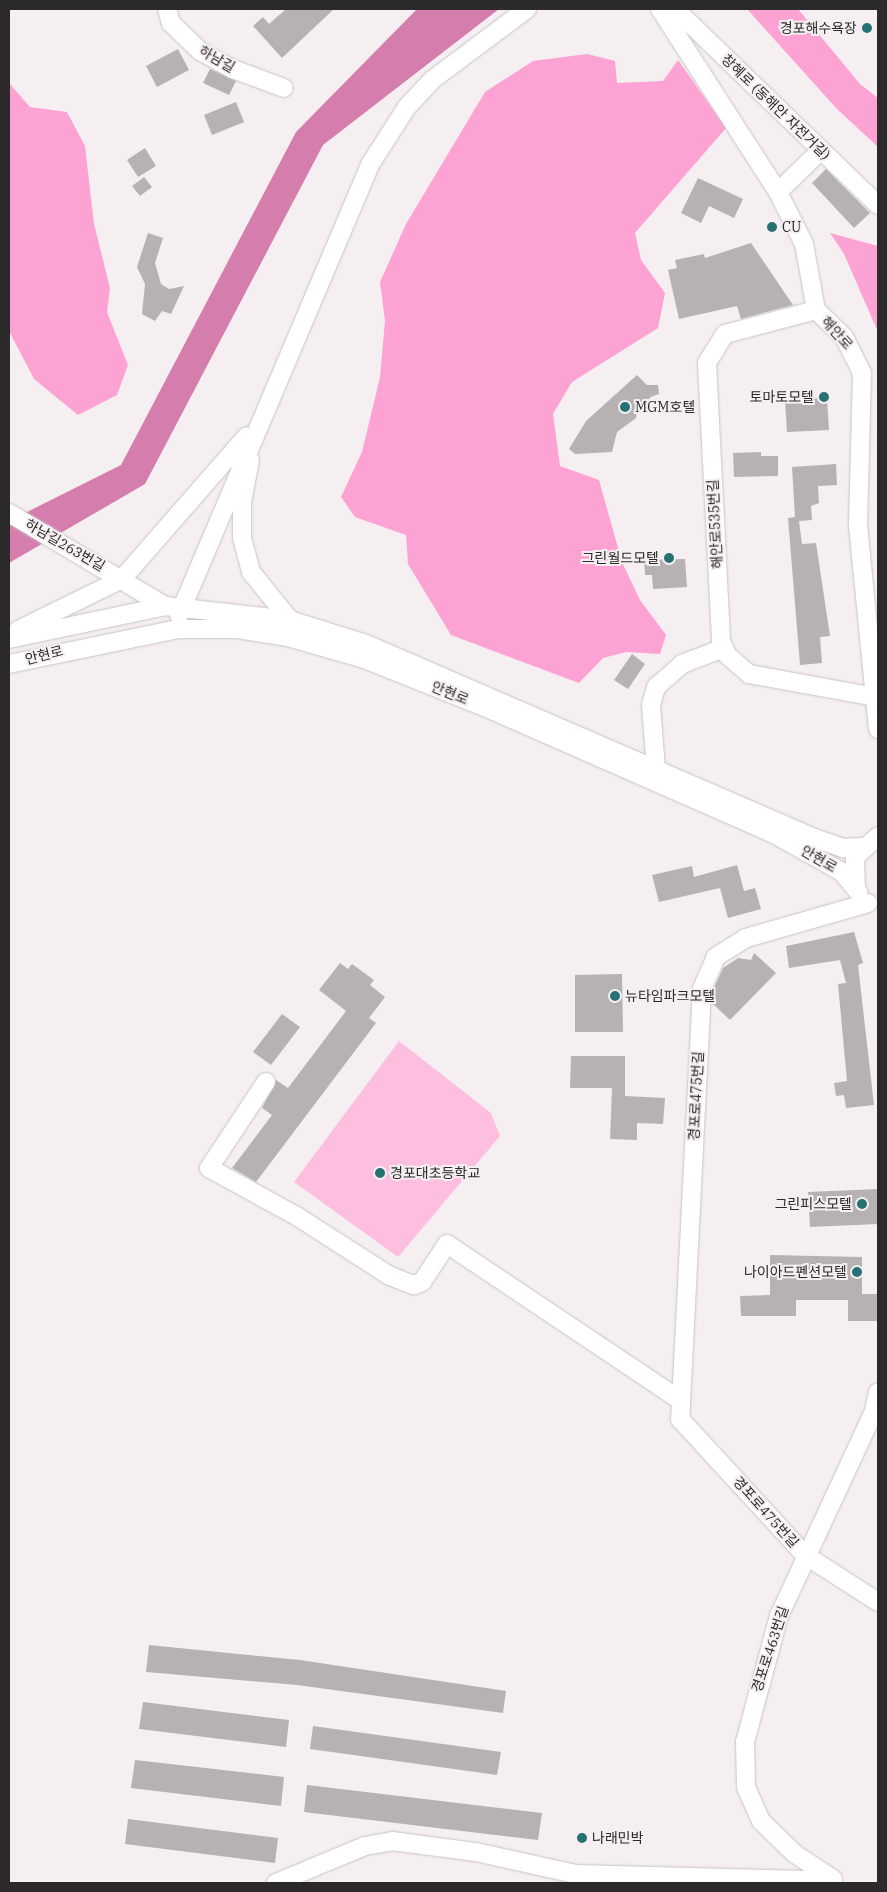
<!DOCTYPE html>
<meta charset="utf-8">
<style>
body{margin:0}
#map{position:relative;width:887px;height:1892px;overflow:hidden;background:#f5eff2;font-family:"IBM Plex Serif","Noto Sans KR",serif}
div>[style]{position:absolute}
.green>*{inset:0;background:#fdbedf}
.forest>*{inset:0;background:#fca3d3}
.water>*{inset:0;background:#d57eae}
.building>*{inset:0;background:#b6b1b3}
.roads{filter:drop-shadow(0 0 1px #c8c3c6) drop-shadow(0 0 1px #c8c3c6)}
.minor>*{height:18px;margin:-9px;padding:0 9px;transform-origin:9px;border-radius:9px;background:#fff}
.dots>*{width:14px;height:14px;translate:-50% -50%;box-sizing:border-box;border:2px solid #f5eff2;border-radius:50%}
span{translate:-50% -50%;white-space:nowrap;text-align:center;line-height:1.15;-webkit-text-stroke:4px #f5eff2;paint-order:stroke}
.poi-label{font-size:14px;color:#2b292a}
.right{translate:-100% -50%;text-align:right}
.left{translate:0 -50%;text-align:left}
.street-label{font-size:14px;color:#2b292a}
.frame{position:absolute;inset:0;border:10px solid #2b292a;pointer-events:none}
</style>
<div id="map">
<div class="green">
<div style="clip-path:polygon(399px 1041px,491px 1113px,500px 1136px,398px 1257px,294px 1182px)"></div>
</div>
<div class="forest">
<div style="clip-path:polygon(747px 9px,798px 9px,860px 84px,878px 98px,878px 147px,837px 109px)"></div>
<div style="clip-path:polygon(587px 54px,615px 61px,617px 83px,663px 81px,678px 60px,726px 128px,635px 233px,641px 260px,665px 293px,658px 328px,572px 382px,553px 414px,560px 466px,599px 480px,622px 562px,640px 600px,666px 635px,660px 654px,626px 652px,603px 658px,579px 683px,451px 635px,408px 564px,406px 535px,355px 517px,341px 497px,362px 452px,380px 377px,385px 321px,380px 282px,406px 224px,485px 92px,533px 61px)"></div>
<div style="clip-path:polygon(9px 83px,30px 107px,67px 112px,85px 146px,94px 224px,110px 288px,107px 312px,128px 365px,117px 395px,78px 415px,34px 379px,9px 331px)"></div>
<div style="clip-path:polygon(830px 233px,878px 246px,878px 332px,844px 254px)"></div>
</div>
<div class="water">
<div style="clip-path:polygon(417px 9px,499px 9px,323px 145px,145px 484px,9px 563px,9px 521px,121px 465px,296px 132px)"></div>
</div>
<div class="building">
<div style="clip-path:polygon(286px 9px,334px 9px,282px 58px,253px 26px,263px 17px,269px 24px)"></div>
<div style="clip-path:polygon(178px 49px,189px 70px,157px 87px,146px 66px)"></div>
<div style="clip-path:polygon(210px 69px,236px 81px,229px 95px,203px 83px)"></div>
<div style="clip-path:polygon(236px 102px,244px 122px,212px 135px,204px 115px)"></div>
<div style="clip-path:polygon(145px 148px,156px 166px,138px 177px,127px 160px)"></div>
<div style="clip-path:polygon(826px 169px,870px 213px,854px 228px,812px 183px)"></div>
<div style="clip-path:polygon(144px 177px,152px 187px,140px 196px,132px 186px)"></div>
<div style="clip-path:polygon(698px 178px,743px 199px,734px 218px,709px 206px,701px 223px,681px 213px)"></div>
<div style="clip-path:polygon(148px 233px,163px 238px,155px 263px,161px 284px,169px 289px,184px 286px,171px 314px,162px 311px,155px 321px,142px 314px,145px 284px,137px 267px)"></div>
<div style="clip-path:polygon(751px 243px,793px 305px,741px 319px,737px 306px,679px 319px,668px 270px,677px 268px,675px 260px,704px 254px,705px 258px)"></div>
<div style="clip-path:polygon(637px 375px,647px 385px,658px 385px,659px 394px,651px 397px,637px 410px,636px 418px,617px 432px,612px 452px,575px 454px,569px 449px,586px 421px)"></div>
<div style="clip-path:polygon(827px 398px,829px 430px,787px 432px,785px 400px)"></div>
<div style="clip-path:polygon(761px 452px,761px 456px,778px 456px,778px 476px,734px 477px,733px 453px)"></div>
<div style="clip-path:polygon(836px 464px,837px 485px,818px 486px,819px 503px,811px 506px,812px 520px,799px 521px,802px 544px,816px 543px,830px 636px,820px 637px,822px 663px,800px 665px,788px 518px,795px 517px,792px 467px)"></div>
<div style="clip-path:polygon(685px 559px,687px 587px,653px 589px,652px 575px,645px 575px,644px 560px)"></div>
<div style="clip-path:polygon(632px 654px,645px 664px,628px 689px,614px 680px)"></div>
<div style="clip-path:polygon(737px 865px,744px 891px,755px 888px,761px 909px,728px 918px,720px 888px,659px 902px,652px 875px,692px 866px,694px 877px)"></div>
<div style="clip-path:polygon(854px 932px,863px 963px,858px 965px,874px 1105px,846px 1108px,844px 1095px,836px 1096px,834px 1083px,847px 1081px,838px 984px,846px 983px,840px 960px,789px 968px,786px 946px)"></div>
<div style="clip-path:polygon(754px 953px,776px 973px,730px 1020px,712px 1003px,713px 990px,723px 968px,738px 958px,751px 960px)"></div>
<div style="clip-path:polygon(340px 963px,348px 969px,352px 964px,374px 980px,370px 985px,385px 997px,369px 1018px,376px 1023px,256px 1182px,232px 1168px,272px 1115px,262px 1108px,276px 1080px,288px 1088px,346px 1011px,319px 990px)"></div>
<div style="clip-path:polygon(622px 974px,623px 1032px,575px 1032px,575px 975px)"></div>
<div style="clip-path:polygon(282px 1014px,300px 1027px,271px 1065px,253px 1052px)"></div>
<div style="clip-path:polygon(571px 1056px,625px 1056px,625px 1096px,665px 1098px,663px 1124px,637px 1123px,637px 1140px,610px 1139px,612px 1088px,570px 1088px)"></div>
<div style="clip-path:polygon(878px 1189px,878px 1224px,810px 1227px,808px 1192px)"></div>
<div style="clip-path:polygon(770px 1255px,862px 1257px,862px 1294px,878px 1294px,878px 1321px,848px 1321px,848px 1300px,796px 1300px,796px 1316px,741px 1316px,740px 1296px,770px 1295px)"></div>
<div style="clip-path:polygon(149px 1645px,300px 1660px,506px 1691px,503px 1713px,297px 1685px,146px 1672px)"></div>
<div style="clip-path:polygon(143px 1702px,289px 1720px,286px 1747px,139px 1729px)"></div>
<div style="clip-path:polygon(313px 1726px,501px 1752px,497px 1775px,310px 1749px)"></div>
<div style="clip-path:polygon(135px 1760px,284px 1777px,281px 1806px,131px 1788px)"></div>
<div style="clip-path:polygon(307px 1785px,542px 1813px,538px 1840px,304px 1812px)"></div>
<div style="clip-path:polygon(128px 1819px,278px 1838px,275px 1863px,125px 1844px)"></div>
</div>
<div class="roads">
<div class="minor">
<div style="left:167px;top:9px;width:15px;rotate:74deg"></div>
<div style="left:171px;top:23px;width:40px;rotate:44deg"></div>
<div style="left:200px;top:51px;width:38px;rotate:29deg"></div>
<div style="left:233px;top:69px;width:54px;rotate:20.4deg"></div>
<div style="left:660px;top:9px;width:218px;rotate:57.2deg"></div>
<div style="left:778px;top:192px;width:58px;rotate:63.4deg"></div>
<div style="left:804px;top:244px;width:67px;rotate:79.7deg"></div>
<div style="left:816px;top:310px;width:39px;rotate:44deg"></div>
<div style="left:844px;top:337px;width:40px;rotate:63.4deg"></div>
<div style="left:862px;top:373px;width:152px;rotate:91.5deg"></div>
<div style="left:858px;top:525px;width:205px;rotate:84.4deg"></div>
<div style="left:675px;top:9px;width:282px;rotate:44deg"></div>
<div style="left:778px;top:192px;width:60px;rotate:-44.3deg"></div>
<div style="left:816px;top:310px;width:94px;rotate:165.2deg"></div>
<div style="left:725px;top:334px;width:34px;rotate:122deg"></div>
<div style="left:707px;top:363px;width:278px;rotate:87.1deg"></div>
<div style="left:721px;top:641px;width:15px;rotate:67deg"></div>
<div style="left:727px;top:655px;width:29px;rotate:41deg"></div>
<div style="left:749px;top:674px;width:128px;rotate:10.3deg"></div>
<div style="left:250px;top:460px;width:43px;rotate:100.8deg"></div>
<div style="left:242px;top:502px;width:36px;rotate:90deg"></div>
<div style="left:242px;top:538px;width:35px;rotate:75deg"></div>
<div style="left:251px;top:572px;width:62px;rotate:50.9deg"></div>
<div style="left:9px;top:513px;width:182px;rotate:30.8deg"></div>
<div style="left:179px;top:615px;width:491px;rotate:-67deg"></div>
<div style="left:371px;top:163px;width:67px;rotate:-57.3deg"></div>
<div style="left:407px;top:107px;width:37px;rotate:-47deg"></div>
<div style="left:432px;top:80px;width:119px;rotate:-36.8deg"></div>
<div style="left:18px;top:630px;width:116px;rotate:-26.1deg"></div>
<div style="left:122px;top:579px;width:189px;rotate:-48.9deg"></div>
<div style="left:9px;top:639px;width:159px;rotate:-11.9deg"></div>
<div style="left:165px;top:606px;width:126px;rotate:6.4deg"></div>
<div style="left:290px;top:620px;width:80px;rotate:17.5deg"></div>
<div style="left:366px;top:644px;width:488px;rotate:23.4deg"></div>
<div style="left:814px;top:838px;width:31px;rotate:19deg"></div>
<div style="left:843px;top:848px;width:18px;rotate:-3deg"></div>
<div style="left:9px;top:664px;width:173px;rotate:-11.7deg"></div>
<div style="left:178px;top:629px;width:60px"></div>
<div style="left:238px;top:629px;width:51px;rotate:9.1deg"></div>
<div style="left:288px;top:637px;width:79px;rotate:16.1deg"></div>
<div style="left:364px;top:659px;width:132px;rotate:21.7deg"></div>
<div style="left:487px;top:708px;width:311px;rotate:23.7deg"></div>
<div style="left:772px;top:833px;width:80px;rotate:29.1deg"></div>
<div style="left:842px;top:872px;width:26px;rotate:51deg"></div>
<div style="left:656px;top:769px;width:64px;rotate:-94.5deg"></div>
<div style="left:651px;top:705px;width:19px;rotate:-74deg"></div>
<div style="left:656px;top:687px;width:35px;rotate:-41deg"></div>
<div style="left:682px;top:664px;width:45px;rotate:-20.9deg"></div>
<div style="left:856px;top:888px;width:31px;rotate:-92deg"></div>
<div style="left:855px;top:857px;width:31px;rotate:-42deg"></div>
<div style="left:868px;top:903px;width:127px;rotate:164deg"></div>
<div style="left:746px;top:938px;width:36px;rotate:148deg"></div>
<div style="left:716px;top:957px;width:35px;rotate:114deg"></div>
<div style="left:702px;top:989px;width:431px;rotate:92.9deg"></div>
<div style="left:680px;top:1419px;width:185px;rotate:47.4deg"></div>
<div style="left:805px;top:1555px;width:87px;rotate:32.8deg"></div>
<div style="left:266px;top:1082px;width:103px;rotate:123.5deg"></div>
<div style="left:209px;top:1168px;width:102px;rotate:28.8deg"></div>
<div style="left:298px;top:1217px;width:109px;rotate:32.7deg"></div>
<div style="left:390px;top:1276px;width:26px;rotate:21deg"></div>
<div style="left:414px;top:1285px;width:9px;rotate:-21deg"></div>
<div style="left:422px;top:1282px;width:45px;rotate:-56.7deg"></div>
<div style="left:447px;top:1244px;width:280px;rotate:33.8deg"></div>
<div style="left:833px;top:1879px;width:45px;rotate:-146.7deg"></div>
<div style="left:795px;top:1854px;width:47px;rotate:-135.9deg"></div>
<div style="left:761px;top:1821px;width:37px;rotate:-114deg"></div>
<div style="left:746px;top:1787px;width:45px;rotate:-91.3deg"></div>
<div style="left:745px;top:1742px;width:131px;rotate:-74.9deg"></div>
<div style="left:779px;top:1616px;width:226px;rotate:-65.1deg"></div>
<div style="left:874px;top:1411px;width:19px;rotate:-78deg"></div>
<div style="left:276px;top:1883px;width:96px;rotate:-22.6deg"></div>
<div style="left:365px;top:1846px;width:27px;rotate:-10deg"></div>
<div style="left:392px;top:1841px;width:85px;rotate:7.5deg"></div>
<div style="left:476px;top:1852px;width:101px;rotate:12.5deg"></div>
<div style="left:575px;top:1874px;width:229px;rotate:1.5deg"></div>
<div style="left:804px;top:1880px;width:25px;rotate:-7deg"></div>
</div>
</div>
<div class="dots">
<div style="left:867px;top:28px;background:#277173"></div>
<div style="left:772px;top:227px;background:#277173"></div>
<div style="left:824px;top:397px;background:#277173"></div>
<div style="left:625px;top:407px;background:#277173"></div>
<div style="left:669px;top:558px;background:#277173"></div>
<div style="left:615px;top:996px;background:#277173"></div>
<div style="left:380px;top:1173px;background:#277173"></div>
<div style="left:862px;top:1204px;background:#277173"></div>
<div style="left:857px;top:1272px;background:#277173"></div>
<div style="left:582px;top:1838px;background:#277173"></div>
</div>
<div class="poi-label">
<span class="right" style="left:857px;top:28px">경포해수욕장</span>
<span class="left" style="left:782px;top:227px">CU</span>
<span class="right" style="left:814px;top:397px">토마토모텔</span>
<span class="left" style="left:635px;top:407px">MGM호텔</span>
<span class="right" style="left:659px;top:558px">그린월드모텔</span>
<span class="left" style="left:625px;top:996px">뉴타임파크모텔</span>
<span class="left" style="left:390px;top:1173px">경포대초등학교</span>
<span class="right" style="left:852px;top:1204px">그린피스모텔</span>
<span class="right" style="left:847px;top:1272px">나이아드펜션모텔</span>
<span class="left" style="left:592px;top:1838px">나래민박</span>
</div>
<div class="street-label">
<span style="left:217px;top:59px;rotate:30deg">하남길</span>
<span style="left:776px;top:107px;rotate:44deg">창혜로 (동해안 자전거길)</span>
<span style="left:837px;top:333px;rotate:48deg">해안로</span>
<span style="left:715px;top:524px;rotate:-93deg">해안로535번길</span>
<span style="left:65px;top:545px;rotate:30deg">하남길263번길</span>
<span style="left:44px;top:655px;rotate:-14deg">안현로</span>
<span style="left:450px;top:693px;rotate:22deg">안현로</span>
<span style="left:819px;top:859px;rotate:30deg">안현로</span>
<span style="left:696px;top:1096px;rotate:-87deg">경포로475번길</span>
<span style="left:766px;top:1512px;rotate:48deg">경포로475번길</span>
<span style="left:770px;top:1649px;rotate:-72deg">경포로463번길</span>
</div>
<div class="frame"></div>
</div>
